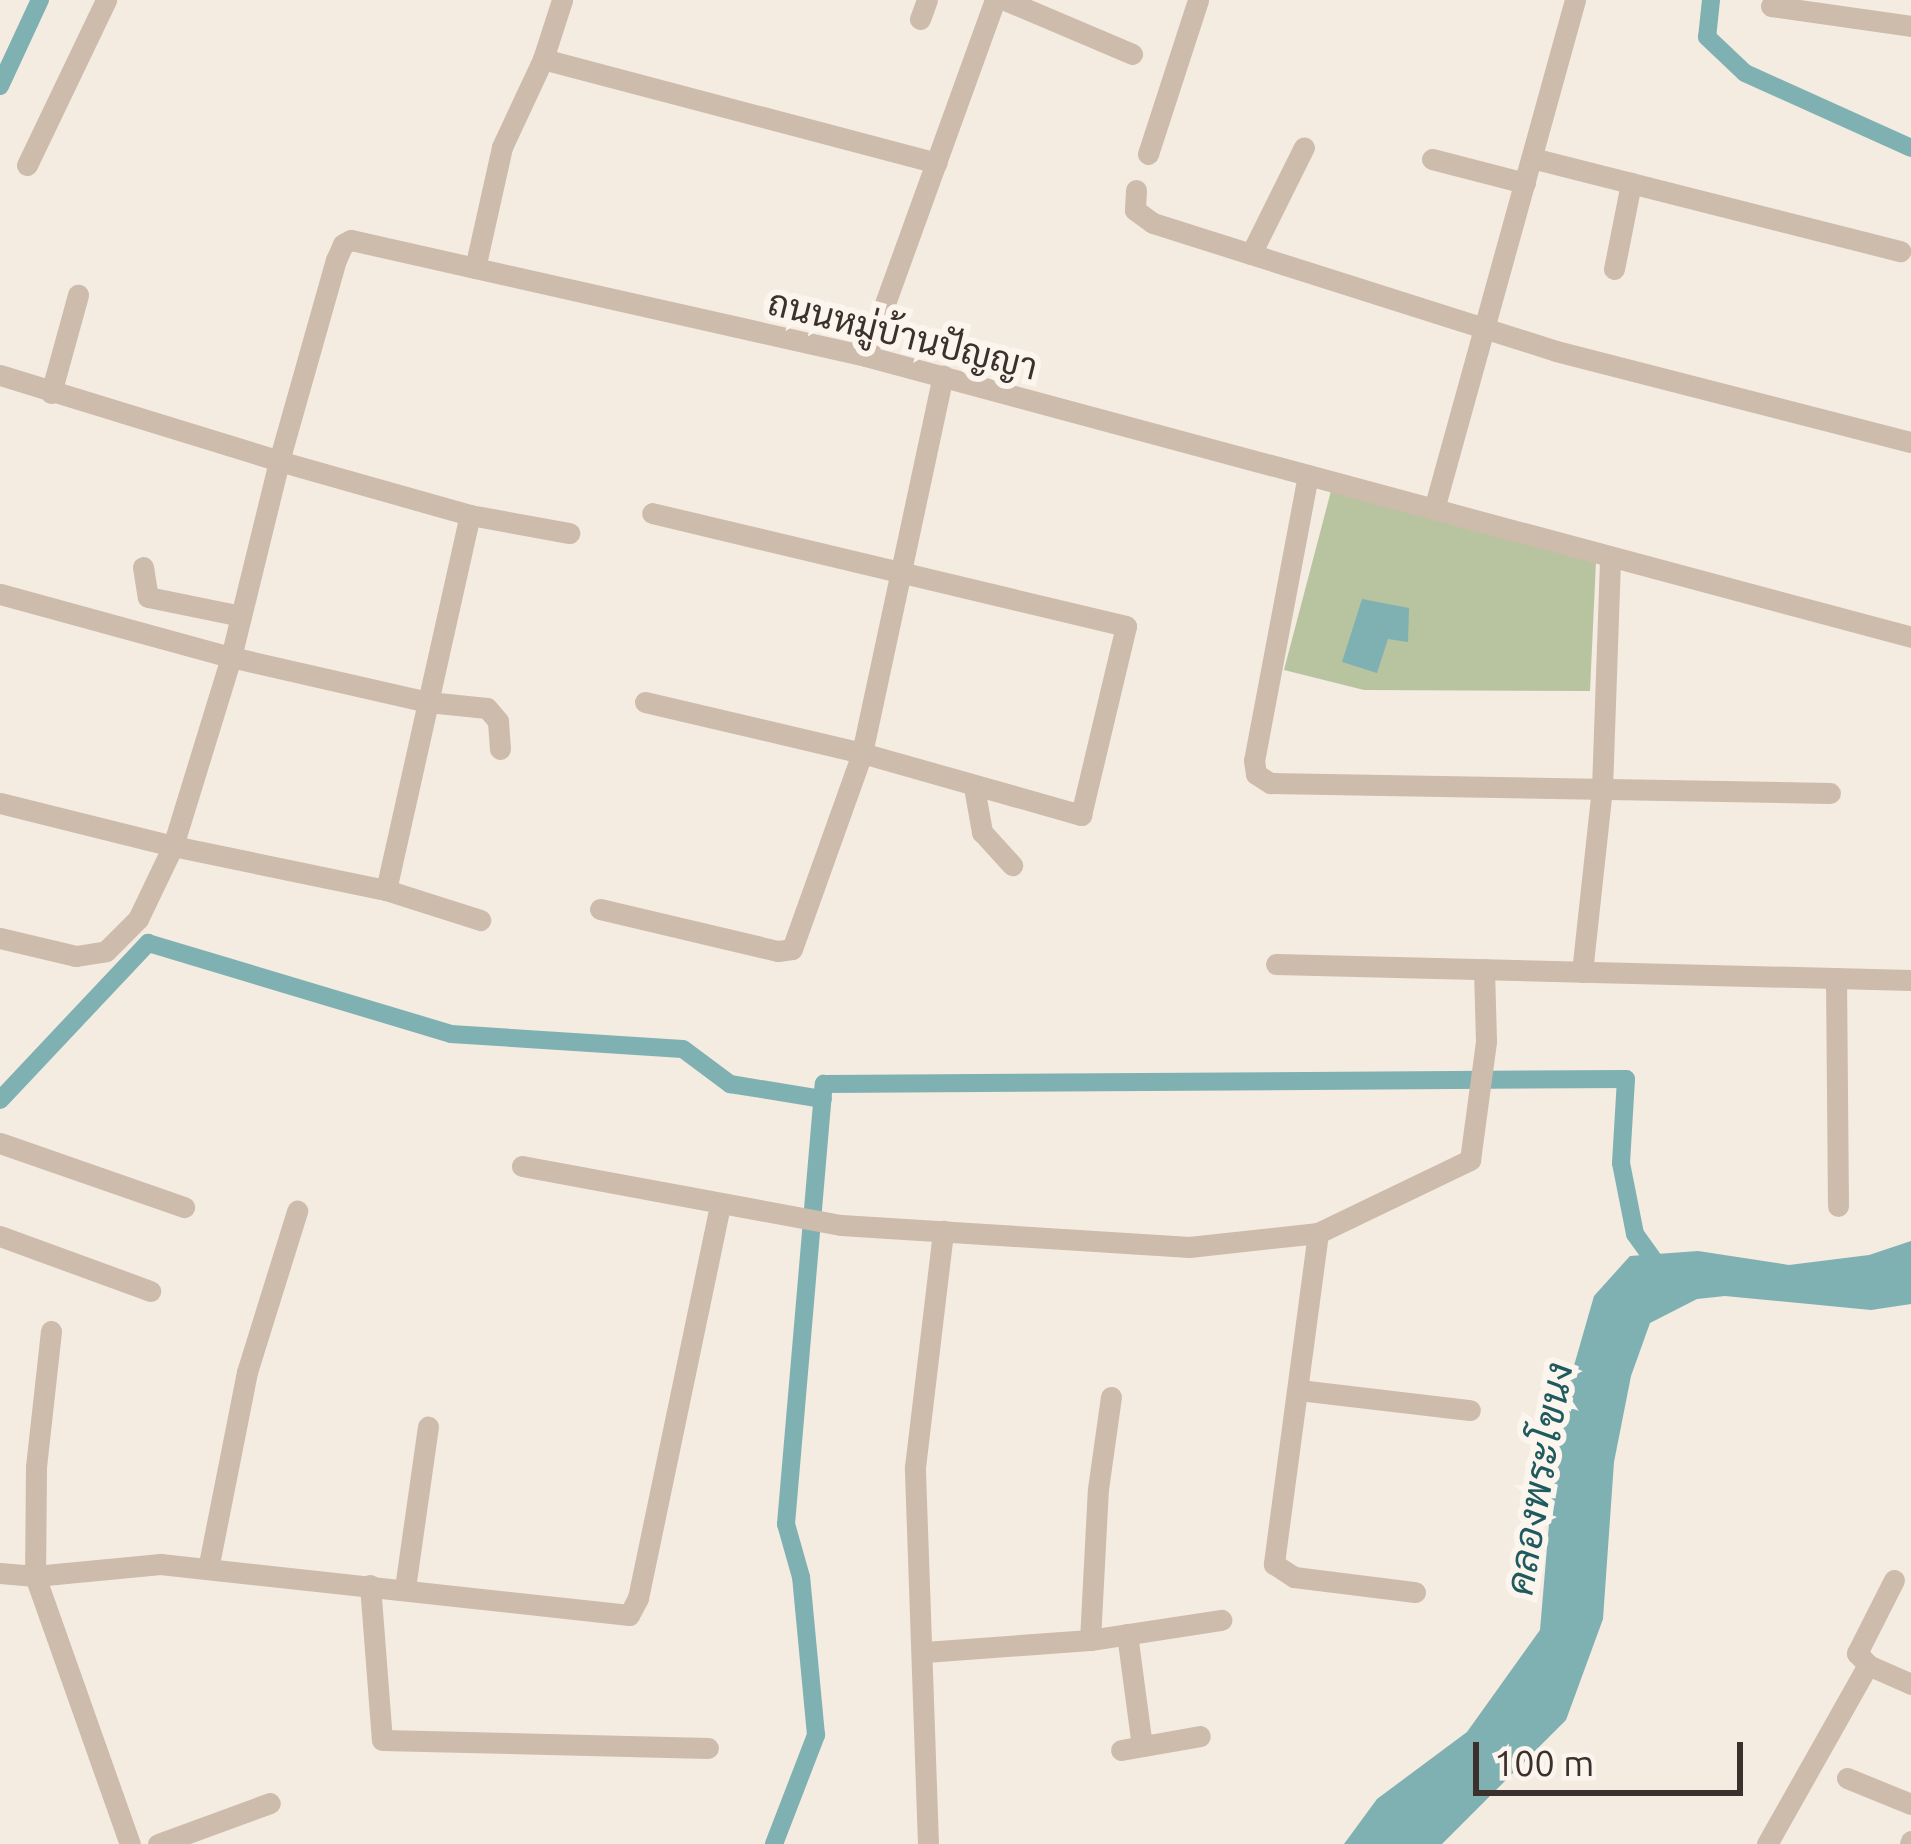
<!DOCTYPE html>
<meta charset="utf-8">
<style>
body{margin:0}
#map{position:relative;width:1911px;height:1844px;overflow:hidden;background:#f4ebe1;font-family:Ubuntu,Sarabun,sans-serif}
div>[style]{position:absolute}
.green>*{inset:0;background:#b8c4a0}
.water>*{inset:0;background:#7fb0b2}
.canal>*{height:18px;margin:-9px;padding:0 9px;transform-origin:9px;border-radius:9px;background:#7fb0b2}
.minor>*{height:21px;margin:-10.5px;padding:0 10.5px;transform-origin:10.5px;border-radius:10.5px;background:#cdbbac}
span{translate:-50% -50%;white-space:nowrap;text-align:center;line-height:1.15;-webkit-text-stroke:12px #fbf5ee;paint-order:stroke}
.street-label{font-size:36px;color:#3b302b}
.water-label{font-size:39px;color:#1f5a5e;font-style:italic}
.scale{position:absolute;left:1473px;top:1742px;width:270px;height:54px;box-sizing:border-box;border:6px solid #3b302b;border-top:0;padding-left:15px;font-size:36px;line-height:42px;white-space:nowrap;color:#3b302b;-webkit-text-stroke:9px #fbf5ee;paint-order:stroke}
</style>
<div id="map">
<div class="green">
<div style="clip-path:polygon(1331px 491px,1596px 561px,1590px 691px,1364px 690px,1284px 670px)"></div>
</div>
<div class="water">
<div style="clip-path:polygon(1362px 599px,1409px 608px,1408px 642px,1388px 639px,1377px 673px,1342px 662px)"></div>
<div style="clip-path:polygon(1911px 1241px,1911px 1304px,1871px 1310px,1725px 1296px,1697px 1299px,1650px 1323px,1631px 1376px,1614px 1462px,1603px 1619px,1566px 1720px,1442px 1844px,1344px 1844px,1377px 1799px,1467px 1732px,1540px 1630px,1552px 1489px,1569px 1383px,1594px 1296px,1630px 1256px,1698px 1251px,1789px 1265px,1869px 1255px)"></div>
</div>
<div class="canal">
<div style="left:1711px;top:0;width:37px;rotate:96deg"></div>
<div style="left:1707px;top:37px;width:52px;rotate:43.5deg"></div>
<div style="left:1745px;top:73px;width:182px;rotate:24.3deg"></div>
<div style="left:0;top:86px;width:95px;rotate:-65.1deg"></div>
<div style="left:0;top:1100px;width:216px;rotate:-46.7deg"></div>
<div style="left:148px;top:943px;width:316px;rotate:16.7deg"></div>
<div style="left:451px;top:1034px;width:232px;rotate:3.7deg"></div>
<div style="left:683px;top:1049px;width:59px;rotate:36.7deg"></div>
<div style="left:730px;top:1084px;width:94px;rotate:9.2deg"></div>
<div style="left:774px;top:1844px;width:117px;rotate:-68.9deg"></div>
<div style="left:816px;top:1735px;width:159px;rotate:-95.4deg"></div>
<div style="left:801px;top:1577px;width:55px;rotate:-105.8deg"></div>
<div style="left:786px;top:1524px;width:442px;rotate:-85.1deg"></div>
<div style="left:824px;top:1084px;width:802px;rotate:-0.36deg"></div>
<div style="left:1626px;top:1079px;width:84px;rotate:93.4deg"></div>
<div style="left:1621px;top:1163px;width:72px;rotate:78.8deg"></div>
<div style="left:1635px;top:1234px;width:48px;rotate:54.3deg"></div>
</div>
<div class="minor">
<div style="left:1005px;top:0;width:138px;rotate:23deg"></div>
<div style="left:1771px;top:6px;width:141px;rotate:8.1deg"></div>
<div style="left:920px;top:19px;width:20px;rotate:-70deg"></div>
<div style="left:543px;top:59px;width:407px;rotate:14.8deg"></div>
<div style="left:1148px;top:154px;width:162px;rotate:-72deg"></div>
<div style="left:1532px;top:158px;width:380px;rotate:14.2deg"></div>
<div style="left:1432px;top:159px;width:96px;rotate:14.5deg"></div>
<div style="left:27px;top:165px;width:183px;rotate:-64.4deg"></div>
<div style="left:1136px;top:190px;width:20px;rotate:93deg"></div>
<div style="left:1135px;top:210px;width:22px;rotate:36deg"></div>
<div style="left:1153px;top:223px;width:423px;rotate:17.6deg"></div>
<div style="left:1556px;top:351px;width:366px;rotate:14.4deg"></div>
<div style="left:1251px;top:254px;width:119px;rotate:-63.6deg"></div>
<div style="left:475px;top:268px;width:124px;rotate:-77.4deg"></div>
<div style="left:502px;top:147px;width:97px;rotate:-65deg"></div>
<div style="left:543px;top:59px;width:62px;rotate:-72.1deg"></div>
<div style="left:1614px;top:269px;width:88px;rotate:-78.8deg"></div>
<div style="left:866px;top:356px;width:379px;rotate:-70.1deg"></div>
<div style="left:0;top:375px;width:292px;rotate:17.1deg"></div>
<div style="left:279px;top:461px;width:209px;rotate:-74.2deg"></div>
<div style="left:336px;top:260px;width:17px;rotate:-66deg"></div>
<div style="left:343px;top:244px;width:9px;rotate:-27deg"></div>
<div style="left:351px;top:240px;width:528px;rotate:12.69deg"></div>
<div style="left:866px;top:356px;width:588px;rotate:15.08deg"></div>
<div style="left:1434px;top:509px;width:528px;rotate:-74.52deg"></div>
<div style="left:51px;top:393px;width:102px;rotate:-74.6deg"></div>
<div style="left:1308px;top:475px;width:290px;rotate:100.7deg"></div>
<div style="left:1254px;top:760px;width:14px;rotate:82deg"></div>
<div style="left:1256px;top:774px;width:17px;rotate:33deg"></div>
<div style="left:1270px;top:783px;width:560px;rotate:1.02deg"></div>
<div style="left:1434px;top:509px;width:494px;rotate:15deg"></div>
<div style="left:143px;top:567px;width:30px;rotate:81deg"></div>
<div style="left:148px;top:597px;width:95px;rotate:11.5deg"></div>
<div style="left:0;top:594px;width:239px;rotate:15.3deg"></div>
<div style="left:231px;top:657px;width:202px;rotate:12.9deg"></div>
<div style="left:428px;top:702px;width:59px;rotate:5.8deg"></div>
<div style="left:487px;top:708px;width:17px;rotate:50deg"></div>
<div style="left:498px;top:721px;width:28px;rotate:86deg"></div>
<div style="left:645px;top:702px;width:223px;rotate:13.2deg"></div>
<div style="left:862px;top:753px;width:228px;rotate:15.8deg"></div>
<div style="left:1081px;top:815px;width:194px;rotate:-76.6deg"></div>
<div style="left:1126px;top:626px;width:487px;rotate:-166.6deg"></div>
<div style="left:974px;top:787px;width:46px;rotate:79.9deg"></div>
<div style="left:982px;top:832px;width:45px;rotate:47.7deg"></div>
<div style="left:0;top:803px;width:178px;rotate:14deg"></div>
<div style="left:173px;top:846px;width:198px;rotate:-72.9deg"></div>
<div style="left:231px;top:657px;width:202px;rotate:-76.2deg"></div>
<div style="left:279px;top:461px;width:198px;rotate:15.8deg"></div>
<div style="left:470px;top:515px;width:101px;rotate:10.3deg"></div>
<div style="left:386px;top:890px;width:384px;rotate:-77.4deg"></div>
<div style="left:600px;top:909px;width:183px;rotate:13.3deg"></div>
<div style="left:778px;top:951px;width:14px;rotate:-8deg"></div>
<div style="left:792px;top:949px;width:208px;rotate:-70.3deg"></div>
<div style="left:862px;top:753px;width:386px;rotate:-77.9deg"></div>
<div style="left:0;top:938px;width:78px;rotate:13.3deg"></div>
<div style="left:76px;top:956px;width:30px;rotate:-9deg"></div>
<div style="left:106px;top:951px;width:45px;rotate:-45deg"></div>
<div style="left:138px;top:919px;width:81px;rotate:-64.4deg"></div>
<div style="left:173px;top:846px;width:217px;rotate:11.7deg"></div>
<div style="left:386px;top:890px;width:99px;rotate:17.7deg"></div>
<div style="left:1276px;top:964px;width:635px;rotate:1.44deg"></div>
<div style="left:1582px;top:972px;width:184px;rotate:-83.8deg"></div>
<div style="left:1602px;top:789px;width:232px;rotate:-88deg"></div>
<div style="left:1836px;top:978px;width:228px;rotate:89.5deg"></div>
<div style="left:0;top:1143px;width:195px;rotate:19.2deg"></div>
<div style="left:522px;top:1166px;width:324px;rotate:10.5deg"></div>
<div style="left:841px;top:1225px;width:349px;rotate:3.6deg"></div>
<div style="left:1189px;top:1247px;width:130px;rotate:-6.2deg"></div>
<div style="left:1318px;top:1233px;width:169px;rotate:-25.7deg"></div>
<div style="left:1470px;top:1160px;width:120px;rotate:-82.3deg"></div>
<div style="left:1486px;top:1041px;width:72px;rotate:-91.6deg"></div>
<div style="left:1318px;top:1233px;width:334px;rotate:97.6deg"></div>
<div style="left:1274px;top:1564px;width:24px;rotate:33deg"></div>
<div style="left:1294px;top:1577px;width:122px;rotate:7.1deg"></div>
<div style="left:0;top:1236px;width:160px;rotate:20.1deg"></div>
<div style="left:51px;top:1331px;width:137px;rotate:96.3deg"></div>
<div style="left:36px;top:1467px;width:109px;rotate:90.5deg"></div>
<div style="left:35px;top:1576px;width:284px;rotate:70.5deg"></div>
<div style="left:1299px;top:1390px;width:172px;rotate:6.7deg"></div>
<div style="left:208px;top:1569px;width:201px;rotate:-78.8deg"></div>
<div style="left:247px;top:1372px;width:169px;rotate:-72.7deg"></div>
<div style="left:0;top:1573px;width:35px;rotate:5deg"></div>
<div style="left:35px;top:1576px;width:126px;rotate:-5.5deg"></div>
<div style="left:160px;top:1564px;width:472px;rotate:6.2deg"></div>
<div style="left:629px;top:1615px;width:19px;rotate:-62deg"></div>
<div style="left:638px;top:1598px;width:401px;rotate:-78.2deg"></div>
<div style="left:1894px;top:1580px;width:82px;rotate:116.9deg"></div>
<div style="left:1857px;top:1653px;width:16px;rotate:47deg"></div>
<div style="left:1868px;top:1665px;width:47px;rotate:23.8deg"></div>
<div style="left:370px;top:1585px;width:155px;rotate:85.6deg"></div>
<div style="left:382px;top:1740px;width:326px;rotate:1.4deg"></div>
<div style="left:405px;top:1588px;width:163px;rotate:-81.9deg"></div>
<div style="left:1127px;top:1634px;width:113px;rotate:82.4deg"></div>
<div style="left:1090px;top:1640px;width:151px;rotate:-87deg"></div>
<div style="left:1098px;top:1489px;width:93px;rotate:-82deg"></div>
<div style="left:925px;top:1652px;width:165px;rotate:-4.2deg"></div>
<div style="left:1090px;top:1640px;width:133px;rotate:-8.7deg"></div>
<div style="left:1121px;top:1750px;width:80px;rotate:-10deg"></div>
<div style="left:1847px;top:1778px;width:69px;rotate:22.1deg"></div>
<div style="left:158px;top:1844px;width:119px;rotate:-20.1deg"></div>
<div style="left:928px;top:1844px;width:377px;rotate:-92deg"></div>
<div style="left:915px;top:1467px;width:238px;rotate:-83.2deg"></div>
<div style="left:1767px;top:1844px;width:206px;rotate:-60.6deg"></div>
<div style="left:1910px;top:1844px;width:3px;rotate:-72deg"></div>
</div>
<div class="street-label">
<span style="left:903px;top:334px;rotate:14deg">ถนนหมู่บ้านปัญญา</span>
</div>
<div class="water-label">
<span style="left:1539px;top:1479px;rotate:-80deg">คลองพระโขนง</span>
</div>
<div class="scale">100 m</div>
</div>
